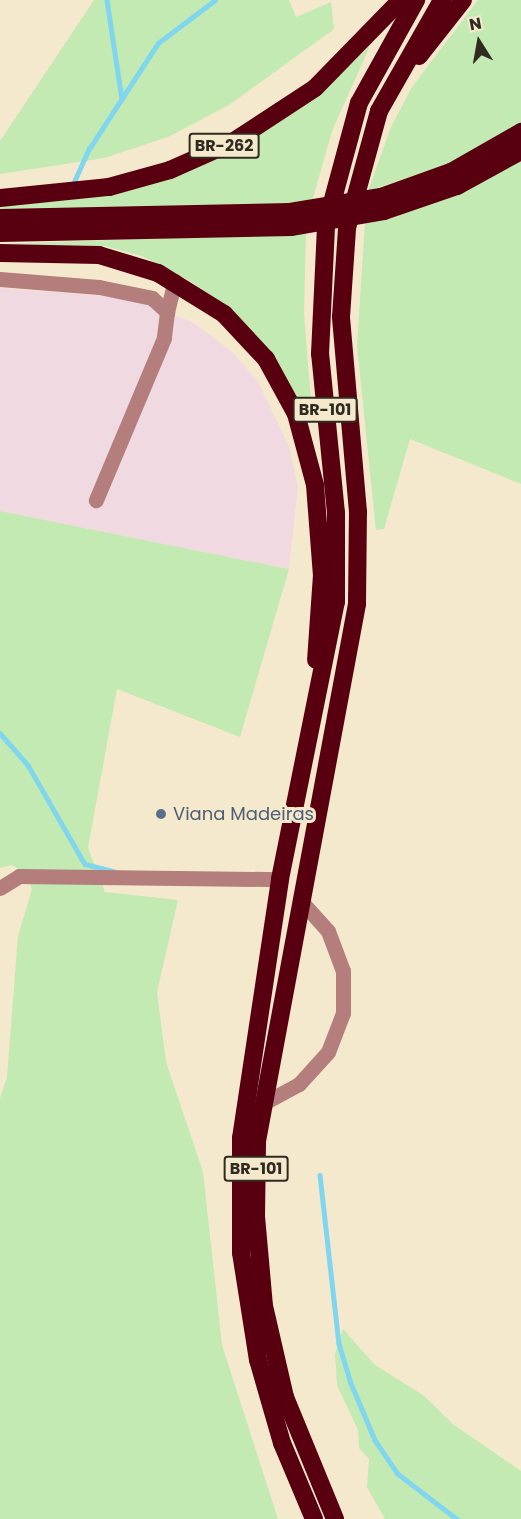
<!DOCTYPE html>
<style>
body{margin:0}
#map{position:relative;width:521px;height:1519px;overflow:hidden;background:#f5e9cd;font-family:Poppins,sans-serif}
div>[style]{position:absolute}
.industrial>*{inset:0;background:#f1d9e2}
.green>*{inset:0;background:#c2eab2}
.stream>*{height:4.5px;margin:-2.25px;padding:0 2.25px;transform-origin:2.25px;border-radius:2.25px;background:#80d6ee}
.minor>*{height:15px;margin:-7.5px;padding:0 7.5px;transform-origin:7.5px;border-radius:7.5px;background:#b47e7d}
.highway>*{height:18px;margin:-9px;padding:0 9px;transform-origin:9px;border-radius:9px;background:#590010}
.highway-bridge>*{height:18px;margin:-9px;padding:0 9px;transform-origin:9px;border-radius:9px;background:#590010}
.dots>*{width:16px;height:16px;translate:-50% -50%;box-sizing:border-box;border:3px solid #f5e9cd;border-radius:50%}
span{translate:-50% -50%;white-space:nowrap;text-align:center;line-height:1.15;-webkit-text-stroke:6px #f5e9cd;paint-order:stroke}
.shield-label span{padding:2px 4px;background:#f5e9cd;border:2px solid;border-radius:4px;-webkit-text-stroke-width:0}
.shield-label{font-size:16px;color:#302b20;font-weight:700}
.service-label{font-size:18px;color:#4e5e75}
.left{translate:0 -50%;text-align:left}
.north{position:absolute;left:449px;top:12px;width:60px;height:60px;-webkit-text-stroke:4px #f5e9cd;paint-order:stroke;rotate:349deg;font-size:16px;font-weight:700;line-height:24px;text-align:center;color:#302b20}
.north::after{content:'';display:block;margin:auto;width:21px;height:27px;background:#302b20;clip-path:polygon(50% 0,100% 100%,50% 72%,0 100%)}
</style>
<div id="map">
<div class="industrial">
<div style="clip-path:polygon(0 288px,133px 298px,194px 323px,232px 352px,257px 380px,289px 446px,298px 487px,289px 569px,0 511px)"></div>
</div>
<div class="green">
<div style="clip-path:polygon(94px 0,289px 0,296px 17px,331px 2px,334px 29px,229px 105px,168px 137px,104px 158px,0 174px,0 141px)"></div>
<div style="clip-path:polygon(478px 0,521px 0,521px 124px,462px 159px,368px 191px,391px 127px,412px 87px)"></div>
<div style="clip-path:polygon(370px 46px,332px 131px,312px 202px,0 212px,0 205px,69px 200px,139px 185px,345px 70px)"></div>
<div style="clip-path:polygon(521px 161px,521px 484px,410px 439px,384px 529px,376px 530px,357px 346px,365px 223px,466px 190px)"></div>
<div style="clip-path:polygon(306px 233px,304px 313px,312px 415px,305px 416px,227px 307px,190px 281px,142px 256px,105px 246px,0 244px)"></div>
<div style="clip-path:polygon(0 511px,289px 569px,240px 737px,117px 689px,88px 848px,105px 892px,178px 900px,157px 992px,166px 1062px,203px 1172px,222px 1345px,278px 1519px,0 1519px,0 1098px,7px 1077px,18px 936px,32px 889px,25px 873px,12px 865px,0 868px)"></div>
<div style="clip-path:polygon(343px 1329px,375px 1365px,423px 1395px,454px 1425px,521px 1471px,521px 1519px,385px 1519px,367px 1487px,369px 1459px,359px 1448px,358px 1430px,337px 1385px,335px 1354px)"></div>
</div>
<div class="stream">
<div style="left:107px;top:0;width:100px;rotate:81.4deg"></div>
<div style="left:74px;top:182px;width:36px;rotate:-66deg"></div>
<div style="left:89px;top:149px;width:126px;rotate:-56.9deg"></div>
<div style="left:158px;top:43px;width:71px;rotate:-37deg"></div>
<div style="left:0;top:733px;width:43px;rotate:48.8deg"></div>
<div style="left:28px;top:765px;width:114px;rotate:60.1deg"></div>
<div style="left:85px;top:864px;width:30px;rotate:14deg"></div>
<div style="left:320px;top:1175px;width:170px;rotate:83.6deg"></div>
<div style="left:339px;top:1344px;width:39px;rotate:73deg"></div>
<div style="left:350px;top:1381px;width:64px;rotate:67deg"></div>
<div style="left:375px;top:1440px;width:40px;rotate:56deg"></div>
<div style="left:397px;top:1473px;width:76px;rotate:37.5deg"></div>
</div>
<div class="minor">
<div style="left:0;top:279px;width:99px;rotate:4.6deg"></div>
<div style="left:99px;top:287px;width:54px;rotate:11.7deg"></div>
<div style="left:152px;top:298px;width:21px;rotate:43deg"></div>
<div style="left:167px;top:312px;width:26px;rotate:97deg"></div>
<div style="left:164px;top:338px;width:176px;rotate:112.8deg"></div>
<div style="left:167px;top:312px;width:32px;rotate:-76deg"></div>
<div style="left:0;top:888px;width:22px;rotate:-32deg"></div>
<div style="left:19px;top:876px;width:261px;rotate:0.7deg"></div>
<div style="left:262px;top:1104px;width:42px;rotate:-28.4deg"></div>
<div style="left:299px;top:1084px;width:43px;rotate:-47.8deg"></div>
<div style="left:328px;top:1052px;width:42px;rotate:-69deg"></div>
<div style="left:343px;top:1013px;width:42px;rotate:-90deg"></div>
<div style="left:343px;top:971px;width:43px;rotate:-110.6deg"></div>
<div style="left:328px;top:931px;width:42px;rotate:-132.1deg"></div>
</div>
<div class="highway">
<div style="left:419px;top:56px;width:71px;rotate:-51.8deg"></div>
<div style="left:381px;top:197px;width:74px;rotate:-19.7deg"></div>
<div style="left:451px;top:172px;width:81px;rotate:-29.7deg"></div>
<div style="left:0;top:198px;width:110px;rotate:-5.8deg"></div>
<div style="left:109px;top:187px;width:63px;rotate:-15.6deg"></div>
<div style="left:170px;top:170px;width:67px;rotate:-23.9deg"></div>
<div style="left:231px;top:143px;width:100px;rotate:-33.2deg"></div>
<div style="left:315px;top:88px;width:123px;rotate:-45.7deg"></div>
<div style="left:384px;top:211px;width:77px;rotate:-18.9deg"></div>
<div style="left:457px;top:186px;width:73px;rotate:-28.7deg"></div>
<div style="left:0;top:218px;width:290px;rotate:-1.2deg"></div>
<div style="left:0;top:233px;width:292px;rotate:-1.2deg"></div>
<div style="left:0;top:253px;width:99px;rotate:1.2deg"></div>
<div style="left:99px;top:255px;width:62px;rotate:17deg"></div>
<div style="left:158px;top:273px;width:78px;rotate:31.8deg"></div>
<div style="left:224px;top:314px;width:62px;rotate:47deg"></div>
<div style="left:266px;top:359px;width:63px;rotate:61.4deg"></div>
<div style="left:296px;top:414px;width:73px;rotate:75deg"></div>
<div style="left:315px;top:485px;width:90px;rotate:85.6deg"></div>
<div style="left:322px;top:575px;width:85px;rotate:94deg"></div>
<div style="left:314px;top:1519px;width:82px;rotate:-112.8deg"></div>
<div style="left:282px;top:1443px;width:86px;rotate:-106.1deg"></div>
<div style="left:258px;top:1360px;width:108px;rotate:-99deg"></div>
<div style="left:241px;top:1253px;width:115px;rotate:-90deg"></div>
<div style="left:241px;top:1138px;width:262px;rotate:-81.4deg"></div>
<div style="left:280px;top:879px;width:283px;rotate:-78.6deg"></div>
<div style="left:336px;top:602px;width:89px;rotate:-90deg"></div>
<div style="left:336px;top:513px;width:160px;rotate:-95.7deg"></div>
<div style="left:320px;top:354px;width:129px;rotate:-87.3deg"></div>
<div style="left:326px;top:225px;width:126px;rotate:-74.9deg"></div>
<div style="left:359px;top:103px;width:118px;rotate:-61deg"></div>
<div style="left:335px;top:1519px;width:132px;rotate:-112.3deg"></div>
<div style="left:285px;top:1397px;width:93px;rotate:-103deg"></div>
<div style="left:264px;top:1306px;width:90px;rotate:-95.1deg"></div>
<div style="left:256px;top:1216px;width:75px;rotate:-89.2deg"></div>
<div style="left:257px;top:1141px;width:546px;rotate:-79.45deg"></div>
<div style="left:357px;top:604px;width:92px;rotate:-89.4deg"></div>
<div style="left:358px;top:512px;width:196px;rotate:-95deg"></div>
<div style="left:341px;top:317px;width:89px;rotate:-86.1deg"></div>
<div style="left:347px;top:228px;width:121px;rotate:-74.7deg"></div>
<div style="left:379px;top:111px;width:128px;rotate:-60.4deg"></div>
</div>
<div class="highway-bridge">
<div style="left:290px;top:212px;width:92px;rotate:-9.4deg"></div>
<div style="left:292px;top:227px;width:93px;rotate:-9.9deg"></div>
</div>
<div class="dots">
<div style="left:161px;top:814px;background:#5c6f8a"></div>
</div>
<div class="shield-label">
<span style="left:224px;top:146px">BR-262</span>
<span style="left:325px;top:410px">BR-101</span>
<span style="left:256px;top:1169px">BR-101</span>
</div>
<div class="service-label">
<span class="left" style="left:173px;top:814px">Viana Madeiras</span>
</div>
<div class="north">N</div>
</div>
